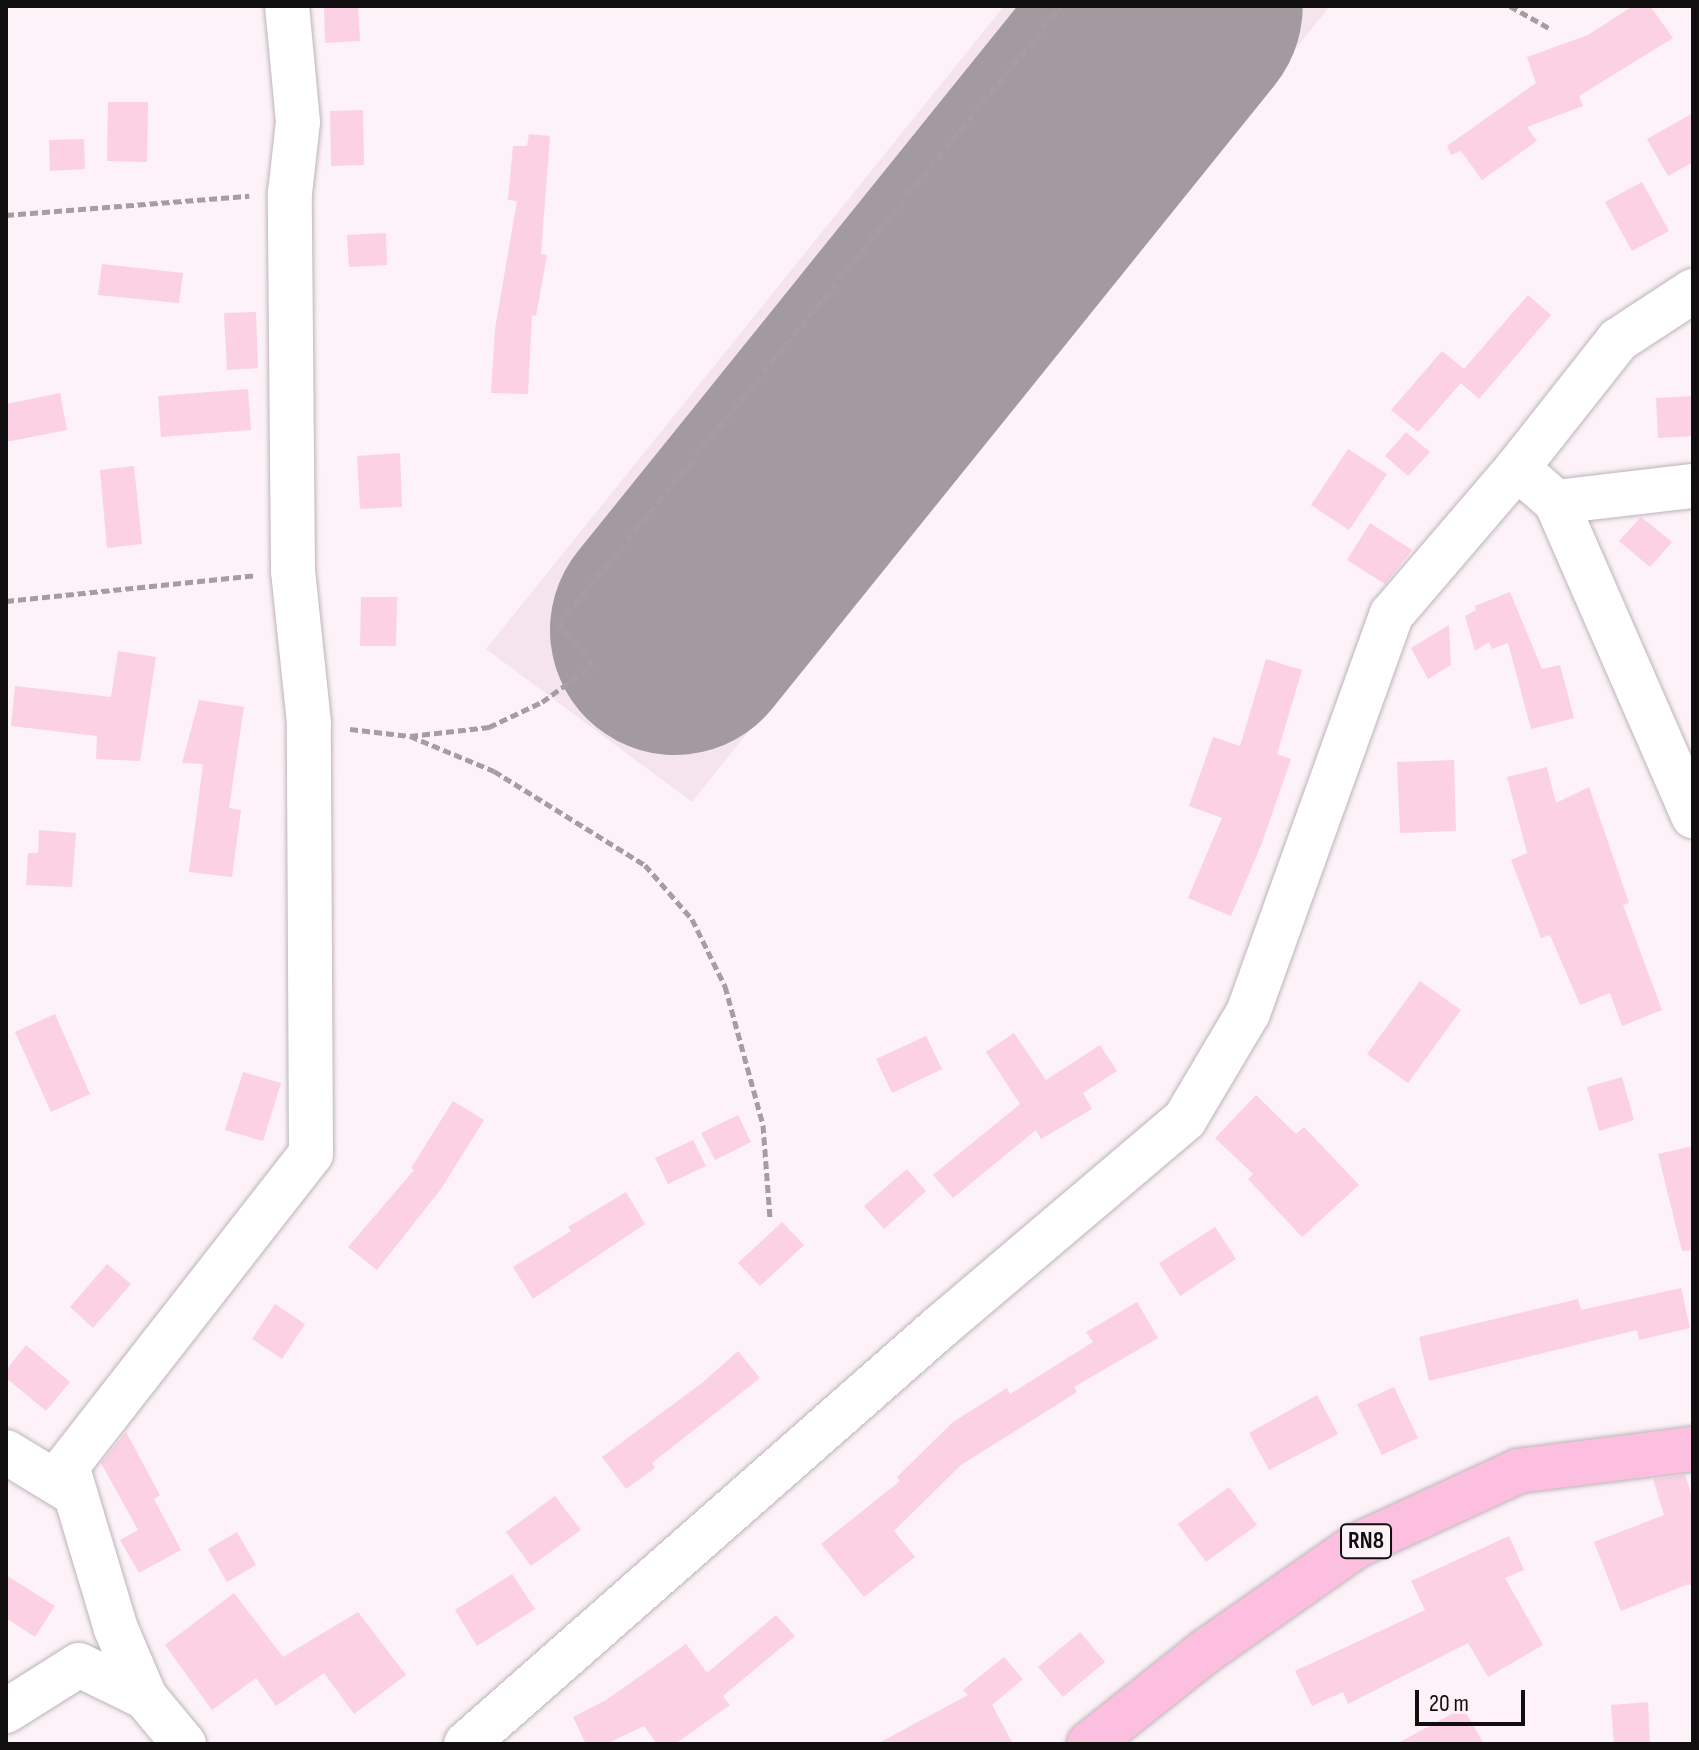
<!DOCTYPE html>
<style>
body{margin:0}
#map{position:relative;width:1699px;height:1750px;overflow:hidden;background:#fcf2f7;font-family:"Sofia Sans Condensed",sans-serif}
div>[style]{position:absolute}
.built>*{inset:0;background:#f5e4ec}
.runway>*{height:250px;margin:-125px;padding:0 125px;transform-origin:125px;border-radius:125px;background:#a29a9e}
.building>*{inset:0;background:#fcd1e4}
.path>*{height:5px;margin-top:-2.5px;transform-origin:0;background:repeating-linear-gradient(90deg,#a59da1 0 8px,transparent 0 12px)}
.roads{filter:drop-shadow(0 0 2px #bdb4b8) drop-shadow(0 0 2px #bdb4b8)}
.minor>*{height:44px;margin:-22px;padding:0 22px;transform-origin:22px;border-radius:22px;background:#fff}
.major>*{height:44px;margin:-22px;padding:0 22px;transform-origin:22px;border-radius:22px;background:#fdbfdf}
span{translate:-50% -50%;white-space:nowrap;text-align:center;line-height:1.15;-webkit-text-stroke:6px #fcf2f7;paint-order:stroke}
.shield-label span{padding:2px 6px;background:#fcf2f7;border:2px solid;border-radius:6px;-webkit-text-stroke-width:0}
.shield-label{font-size:24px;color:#110e0f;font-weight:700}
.frame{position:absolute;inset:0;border:8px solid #110e0f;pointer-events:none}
.scale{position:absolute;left:1415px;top:1690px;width:110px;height:36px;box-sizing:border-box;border:4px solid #110e0f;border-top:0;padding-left:10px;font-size:24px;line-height:28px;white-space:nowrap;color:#110e0f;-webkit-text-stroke:6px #fcf2f7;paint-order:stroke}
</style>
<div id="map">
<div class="built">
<div style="clip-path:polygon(1004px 6px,1330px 6px,692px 802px,486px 649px)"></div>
</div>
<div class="runway">
<div style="left:675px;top:630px;width:801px;rotate:-51.13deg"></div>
</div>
<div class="building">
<div style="clip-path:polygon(324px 6px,358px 6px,360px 41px,325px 43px)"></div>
<div style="clip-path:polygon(1633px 6px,1650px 6px,1673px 38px,1579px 96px,1583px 106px,1527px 127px,1537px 141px,1482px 180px,1461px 151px,1451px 155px,1447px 146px,1536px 83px,1527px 57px,1588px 35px)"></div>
<div style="clip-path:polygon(108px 102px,148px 102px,147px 162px,107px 161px)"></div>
<div style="clip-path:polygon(363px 110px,364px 165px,331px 166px,330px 111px)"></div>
<div style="clip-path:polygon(1693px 113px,1693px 162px,1668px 176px,1647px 139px)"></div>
<div style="clip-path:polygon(529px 134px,550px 136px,541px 254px,547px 255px,536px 316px,532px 315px,528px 394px,491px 393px,495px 329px,517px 201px,508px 200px,513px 146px,527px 146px)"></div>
<div style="clip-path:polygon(84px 139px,85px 169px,50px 171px,49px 140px)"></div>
<div style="clip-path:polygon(1642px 182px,1669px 231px,1632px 251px,1605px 202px)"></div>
<div style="clip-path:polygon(386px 233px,387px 265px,349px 267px,347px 235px)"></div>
<div style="clip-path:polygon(102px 264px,183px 273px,179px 303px,98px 295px)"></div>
<div style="clip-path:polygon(1528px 295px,1551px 315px,1479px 399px,1461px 383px,1418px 432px,1391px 410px,1442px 351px,1464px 369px)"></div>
<div style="clip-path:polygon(256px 312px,258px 368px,227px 370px,224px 313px)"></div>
<div style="clip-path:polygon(248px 389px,251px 430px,161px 437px,158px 396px)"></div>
<div style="clip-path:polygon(60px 393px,67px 430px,6px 442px,6px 404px)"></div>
<div style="clip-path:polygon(1693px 396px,1693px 436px,1658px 438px,1656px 398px)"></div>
<div style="clip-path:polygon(1406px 432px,1430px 452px,1408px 476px,1385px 456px)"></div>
<div style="clip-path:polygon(1348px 449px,1387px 474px,1349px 530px,1311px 505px)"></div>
<div style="clip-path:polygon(400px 453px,402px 507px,360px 509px,357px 456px)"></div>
<div style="clip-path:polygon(134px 466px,142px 544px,107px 548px,100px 470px)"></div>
<div style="clip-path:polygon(1641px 517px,1672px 542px,1650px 567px,1619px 541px)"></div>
<div style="clip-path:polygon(1370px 523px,1412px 550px,1385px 584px,1347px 560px)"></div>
<div style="clip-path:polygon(1510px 592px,1542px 669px,1560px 665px,1574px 718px,1531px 729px,1508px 643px,1492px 649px,1489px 642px,1475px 651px,1465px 616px,1476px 610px,1475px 606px)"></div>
<div style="clip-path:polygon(361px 597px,397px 597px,396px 646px,360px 646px)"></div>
<div style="clip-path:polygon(1449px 625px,1451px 665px,1428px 679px,1411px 648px)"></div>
<div style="clip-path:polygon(118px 651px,156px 657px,140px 761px,96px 759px,97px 736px,11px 726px,15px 686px,111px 697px)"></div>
<div style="clip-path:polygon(1266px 659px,1302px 670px,1277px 754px,1291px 759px,1262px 843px,1231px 916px,1188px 898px,1222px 818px,1189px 806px,1213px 737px,1240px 746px)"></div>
<div style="clip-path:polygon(199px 700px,244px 707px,229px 808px,241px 810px,232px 877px,189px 872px,203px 764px,182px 763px)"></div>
<div style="clip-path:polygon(1454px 760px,1456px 831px,1400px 833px,1397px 762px)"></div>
<div style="clip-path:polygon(1547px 767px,1556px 803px,1589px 787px,1629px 903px,1623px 905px,1662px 1010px,1622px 1026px,1610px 993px,1580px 1005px,1550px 935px,1541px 938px,1511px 860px,1527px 853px,1507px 777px)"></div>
<div style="clip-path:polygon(39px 830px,76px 833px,72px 887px,26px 885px,28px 853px,38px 853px)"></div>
<div style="clip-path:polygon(1420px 981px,1461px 1010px,1408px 1083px,1367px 1054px)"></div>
<div style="clip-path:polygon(55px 1014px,90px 1094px,51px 1112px,15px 1032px)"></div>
<div style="clip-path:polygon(1014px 1033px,1046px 1080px,1100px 1045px,1117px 1071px,1083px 1093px,1092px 1109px,1041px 1139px,1036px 1130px,953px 1198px,933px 1175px,1020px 1104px,986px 1052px)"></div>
<div style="clip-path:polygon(926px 1036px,942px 1069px,892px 1093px,876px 1059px)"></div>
<div style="clip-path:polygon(243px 1072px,281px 1083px,263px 1141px,225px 1130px)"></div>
<div style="clip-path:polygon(1622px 1077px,1634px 1120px,1599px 1131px,1587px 1087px)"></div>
<div style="clip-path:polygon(1256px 1095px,1296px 1134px,1304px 1127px,1359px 1185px,1302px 1237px,1248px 1179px,1253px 1174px,1215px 1138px)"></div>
<div style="clip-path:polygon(453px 1101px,484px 1120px,441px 1189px,377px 1270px,348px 1247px,414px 1170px,411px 1168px)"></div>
<div style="clip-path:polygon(738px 1115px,751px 1142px,715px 1160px,701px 1133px)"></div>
<div style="clip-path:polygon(693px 1140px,706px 1166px,668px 1184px,655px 1158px)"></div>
<div style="clip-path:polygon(1693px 1146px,1693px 1250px,1682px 1251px,1658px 1154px)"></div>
<div style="clip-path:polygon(907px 1169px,926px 1191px,884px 1229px,864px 1206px)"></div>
<div style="clip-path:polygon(626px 1192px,645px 1224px,533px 1299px,513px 1267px,571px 1231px,568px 1227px)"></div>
<div style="clip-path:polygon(782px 1222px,804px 1245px,760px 1286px,738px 1263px)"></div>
<div style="clip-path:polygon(1215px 1227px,1236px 1259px,1180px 1296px,1159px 1263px)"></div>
<div style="clip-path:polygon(107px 1264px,131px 1284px,93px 1328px,70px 1307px)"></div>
<div style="clip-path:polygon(1681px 1288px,1690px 1328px,1639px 1340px,1637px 1330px,1429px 1381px,1419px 1337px,1578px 1299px,1581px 1310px)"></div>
<div style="clip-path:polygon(1137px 1302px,1158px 1338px,1074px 1387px,1077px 1392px,961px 1465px,894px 1531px,915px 1557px,864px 1597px,821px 1544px,900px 1481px,897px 1477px,953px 1422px,1007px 1388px,1010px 1394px,1093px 1342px,1086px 1332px)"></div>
<div style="clip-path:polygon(275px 1304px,305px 1324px,282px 1359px,252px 1339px)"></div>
<div style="clip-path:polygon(26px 1345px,70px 1382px,46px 1411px,6px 1378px,6px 1370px)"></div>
<div style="clip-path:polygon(738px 1351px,760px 1378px,652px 1463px,655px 1468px,626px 1489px,602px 1457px,702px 1383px)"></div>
<div style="clip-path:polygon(1394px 1387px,1418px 1438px,1382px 1455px,1357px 1404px)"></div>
<div style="clip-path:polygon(1317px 1395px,1338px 1434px,1269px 1470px,1249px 1433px)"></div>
<div style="clip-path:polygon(126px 1432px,160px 1495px,154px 1499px,181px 1550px,139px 1573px,120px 1540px,138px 1530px,101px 1463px)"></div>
<div style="clip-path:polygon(1685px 1475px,1693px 1499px,1693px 1584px,1687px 1585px,1683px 1579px,1686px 1585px,1621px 1611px,1594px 1542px,1664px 1515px,1653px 1479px)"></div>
<div style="clip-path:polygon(1229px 1487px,1257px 1525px,1206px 1562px,1178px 1524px)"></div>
<div style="clip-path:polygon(555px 1496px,581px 1530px,531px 1566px,506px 1532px)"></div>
<div style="clip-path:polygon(237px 1532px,256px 1565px,227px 1582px,208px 1549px)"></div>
<div style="clip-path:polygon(1509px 1536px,1524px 1570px,1505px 1578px,1543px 1645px,1488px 1677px,1468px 1643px,1348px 1704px,1343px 1692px,1312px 1706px,1295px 1671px,1425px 1610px,1411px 1581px)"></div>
<div style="clip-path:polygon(512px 1574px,535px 1609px,477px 1646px,455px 1610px)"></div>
<div style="clip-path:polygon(6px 1575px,55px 1606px,35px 1637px,6px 1618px)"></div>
<div style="clip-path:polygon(234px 1593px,283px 1657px,358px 1612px,406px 1675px,354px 1714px,324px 1673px,276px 1706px,256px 1678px,212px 1710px,165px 1645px)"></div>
<div style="clip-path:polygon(776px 1615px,795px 1636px,723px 1696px,730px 1705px,675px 1744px,657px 1744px,644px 1726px,606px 1744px,586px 1744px,573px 1717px,606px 1700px,686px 1644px,707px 1673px)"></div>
<div style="clip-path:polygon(1080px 1632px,1105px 1662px,1063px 1697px,1038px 1667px)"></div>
<div style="clip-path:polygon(1004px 1657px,1023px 1679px,992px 1705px,1013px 1744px,877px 1744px,968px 1695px,963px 1690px)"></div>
<div style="clip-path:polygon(1648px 1702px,1650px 1744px,1614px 1744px,1611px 1705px)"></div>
<div style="clip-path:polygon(1463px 1708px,1484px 1744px,1396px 1744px)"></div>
</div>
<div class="path">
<div style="left:1510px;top:6px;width:45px;rotate:29.4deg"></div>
<div style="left:6px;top:215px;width:244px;rotate:-4.5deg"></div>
<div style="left:6px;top:601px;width:251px;rotate:-5.9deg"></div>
<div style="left:350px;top:729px;width:60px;rotate:6.7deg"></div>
<div style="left:410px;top:736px;width:91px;rotate:22.6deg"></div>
<div style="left:494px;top:771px;width:178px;rotate:31.9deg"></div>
<div style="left:645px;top:865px;width:72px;rotate:49deg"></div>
<div style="left:692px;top:919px;width:75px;rotate:63.8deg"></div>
<div style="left:725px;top:986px;width:144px;rotate:74.7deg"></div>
<div style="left:763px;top:1125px;width:93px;rotate:85.7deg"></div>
<div style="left:410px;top:736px;width:80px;rotate:-6.5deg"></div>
<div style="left:489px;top:727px;width:59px;rotate:-25.3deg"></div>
<div style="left:542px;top:702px;width:63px;rotate:-36deg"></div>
<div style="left:593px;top:665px;width:53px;rotate:-129.7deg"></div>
<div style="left:559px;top:624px;width:796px;rotate:-50.91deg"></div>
</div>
<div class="roads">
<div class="minor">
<div style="left:1517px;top:468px;width:52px;rotate:41.1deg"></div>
<div style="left:1556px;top:502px;width:343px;rotate:66.4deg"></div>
<div style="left:1556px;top:502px;width:138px;rotate:-6.7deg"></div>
<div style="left:6px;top:1452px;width:81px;rotate:31.3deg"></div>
<div style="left:145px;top:1697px;width:74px;rotate:-113.1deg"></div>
<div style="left:116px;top:1629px;width:170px;rotate:-106.7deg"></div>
<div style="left:67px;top:1466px;width:396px;rotate:-52deg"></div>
<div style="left:311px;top:1154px;width:431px;rotate:-90.3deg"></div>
<div style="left:309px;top:723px;width:153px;rotate:-96deg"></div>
<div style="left:293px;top:571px;width:378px;rotate:-90.5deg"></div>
<div style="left:290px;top:193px;width:71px;rotate:-83.6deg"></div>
<div style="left:298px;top:122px;width:117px;rotate:-95.4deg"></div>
<div style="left:6px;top:1711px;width:86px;rotate:-32.2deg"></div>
<div style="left:79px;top:1665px;width:73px;rotate:25.9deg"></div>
<div style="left:145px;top:1697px;width:61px;rotate:50.3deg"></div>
<div style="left:466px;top:1744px;width:631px;rotate:-41.34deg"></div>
<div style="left:940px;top:1327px;width:321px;rotate:-40.3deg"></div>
<div style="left:1185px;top:1119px;width:123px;rotate:-59.3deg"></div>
<div style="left:1248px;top:1013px;width:424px;rotate:-70.2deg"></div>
<div style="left:1392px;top:614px;width:192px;rotate:-49.4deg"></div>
<div style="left:1517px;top:468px;width:163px;rotate:-51.7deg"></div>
<div style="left:1618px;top:340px;width:90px;rotate:-33.2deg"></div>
</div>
<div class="major">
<div style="left:1089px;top:1744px;width:149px;rotate:-38.5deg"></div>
<div style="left:1206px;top:1651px;width:183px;rotate:-35deg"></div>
<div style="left:1356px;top:1546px;width:179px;rotate:-24.8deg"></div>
<div style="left:1518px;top:1471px;width:176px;rotate:-7.2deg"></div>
</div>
</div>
<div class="shield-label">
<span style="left:1366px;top:1541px">RN8</span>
</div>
<div class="frame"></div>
<div class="scale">20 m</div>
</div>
